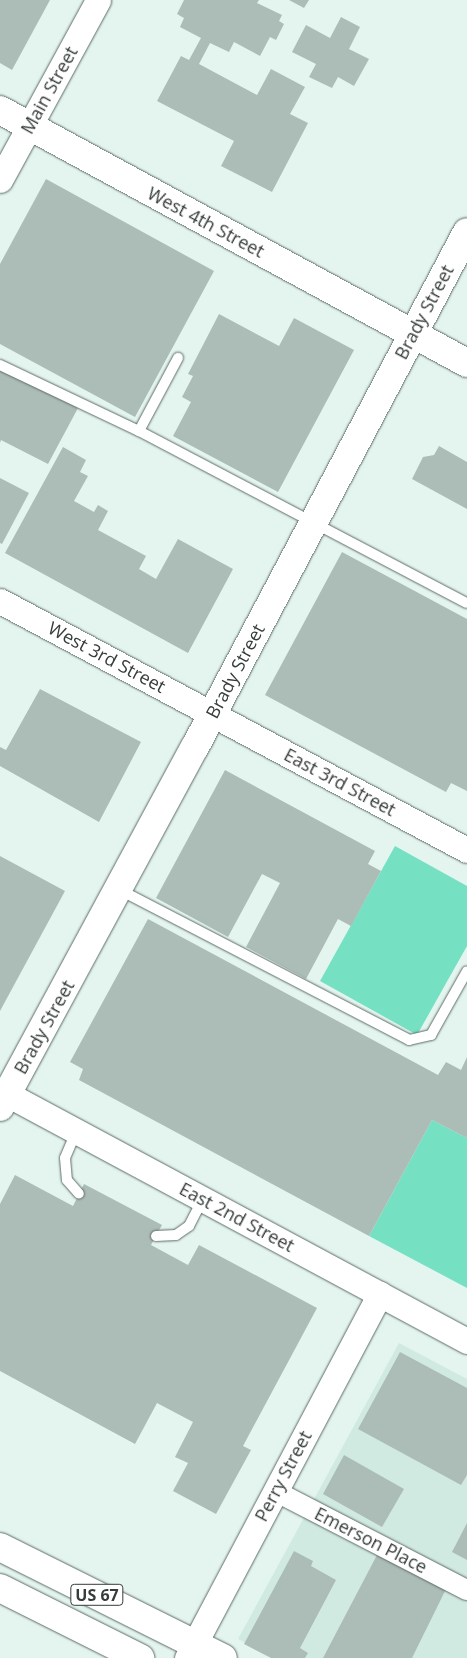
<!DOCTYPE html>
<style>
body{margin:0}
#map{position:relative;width:467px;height:1658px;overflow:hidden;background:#e4f5f0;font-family:"Open Sans",sans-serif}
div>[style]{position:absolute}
.built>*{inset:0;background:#d1eae1}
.green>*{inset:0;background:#76e0c3}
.building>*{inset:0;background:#acbcb7}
.roads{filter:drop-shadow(0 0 1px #5c6b67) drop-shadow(0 0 1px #5c6b67)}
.service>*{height:10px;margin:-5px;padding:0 5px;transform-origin:5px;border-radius:5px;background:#fff}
.minor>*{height:20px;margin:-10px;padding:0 10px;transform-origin:10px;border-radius:10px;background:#fff}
.tertiary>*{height:25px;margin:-12.5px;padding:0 12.5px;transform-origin:12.5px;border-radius:12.5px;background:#fff}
.secondary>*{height:28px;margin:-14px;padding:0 14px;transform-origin:14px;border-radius:14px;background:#fff}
.primary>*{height:28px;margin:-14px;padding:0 14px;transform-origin:14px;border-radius:14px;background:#fff}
.trunk>*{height:28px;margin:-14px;padding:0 14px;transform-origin:14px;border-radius:14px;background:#fff}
span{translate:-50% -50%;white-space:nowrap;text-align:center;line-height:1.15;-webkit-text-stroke:4px #fff;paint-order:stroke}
.shield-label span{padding:1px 4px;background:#fff;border:1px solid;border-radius:4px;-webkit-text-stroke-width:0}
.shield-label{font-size:16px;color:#353c39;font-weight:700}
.street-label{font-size:18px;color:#353c39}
</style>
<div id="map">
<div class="built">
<div style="clip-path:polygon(399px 1343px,467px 1379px,467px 1658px,275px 1658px,238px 1639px)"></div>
</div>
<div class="green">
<div style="clip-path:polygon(395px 846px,467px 886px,467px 946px,417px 1035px,320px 981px)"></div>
<div style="clip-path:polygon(432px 1120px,467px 1138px,467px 1288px,369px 1236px)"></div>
</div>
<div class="building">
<div style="clip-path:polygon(0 0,50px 0,12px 70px,0 63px)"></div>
<div style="clip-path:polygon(184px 0,259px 0,257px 3px,282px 15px,279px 21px,284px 24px,276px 40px,270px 37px,260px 56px,234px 42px,229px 52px,210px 43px,199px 64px,257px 95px,271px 69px,305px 87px,290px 114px,308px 123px,272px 192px,221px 166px,234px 141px,157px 101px,181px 56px,189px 60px,201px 38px,180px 27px,184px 18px,177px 14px)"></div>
<div style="clip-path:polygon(289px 0,309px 0,304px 8px)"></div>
<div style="clip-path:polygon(341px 17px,360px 27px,349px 49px,369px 59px,354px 86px,338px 77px,332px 88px,309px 77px,316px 64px,292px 52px,306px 25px,330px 38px)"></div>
<div style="clip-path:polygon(46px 179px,214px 271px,135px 417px,0 344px,0 264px)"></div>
<div style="clip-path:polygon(219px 314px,279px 346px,294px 318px,354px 350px,278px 492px,173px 436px,191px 402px,182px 397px,193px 376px,188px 374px)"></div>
<div style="clip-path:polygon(0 367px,78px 408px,48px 464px,1px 440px,0 443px)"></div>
<div style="clip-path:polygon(439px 446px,467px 462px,467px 509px,412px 479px,423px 457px,434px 455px)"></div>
<div style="clip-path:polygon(63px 447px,86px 460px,80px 472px,88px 476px,74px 501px,94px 512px,98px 505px,108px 511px,98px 530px,146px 556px,139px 569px,156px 579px,178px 539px,233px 569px,188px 653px,5px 553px)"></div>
<div style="clip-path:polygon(0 478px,29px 493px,2px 544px,0 543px)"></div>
<div style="clip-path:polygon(342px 552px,467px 619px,467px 791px,451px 783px,446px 792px,265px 695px)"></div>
<div style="clip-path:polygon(40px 689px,141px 742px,99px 822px,0 766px,0 747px,6px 750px)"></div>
<div style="clip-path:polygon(225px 770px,375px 851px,368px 864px,381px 871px,351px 926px,338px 919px,306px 979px,246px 947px,280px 883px,262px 874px,228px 937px,156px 898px)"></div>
<div style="clip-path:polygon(0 856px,65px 891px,0 1011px)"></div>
<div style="clip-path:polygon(148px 919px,438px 1075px,446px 1062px,461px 1070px,467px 1057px,467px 1138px,432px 1120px,369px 1236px,79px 1080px,83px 1069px,70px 1062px)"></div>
<div style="clip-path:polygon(15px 1175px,73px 1206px,84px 1184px,162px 1225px,151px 1245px,188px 1265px,199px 1245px,317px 1308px,243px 1446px,251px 1450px,216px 1514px,173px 1491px,188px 1463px,175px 1457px,193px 1422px,157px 1403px,135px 1444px,0 1371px,0 1204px)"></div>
<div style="clip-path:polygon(400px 1352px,467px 1388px,467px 1475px,461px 1485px,358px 1429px)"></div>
<div style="clip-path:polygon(344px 1455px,404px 1489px,382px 1527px,323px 1494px)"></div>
<div style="clip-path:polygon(467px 1523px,467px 1560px,452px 1552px)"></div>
<div style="clip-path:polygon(294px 1551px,313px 1561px,311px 1566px,336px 1580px,300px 1648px,308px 1653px,305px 1658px,271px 1658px,244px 1644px)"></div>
<div style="clip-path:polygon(377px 1555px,448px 1585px,412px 1658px,323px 1658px)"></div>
</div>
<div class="roads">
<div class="service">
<div style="left:0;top:365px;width:154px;rotate:25.4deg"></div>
<div style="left:139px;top:431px;width:370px;rotate:27.7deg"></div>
<div style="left:139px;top:431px;width:83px;rotate:-61.9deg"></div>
<div style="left:120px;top:890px;width:326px;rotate:27.4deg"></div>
<div style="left:409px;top:1040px;width:23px;rotate:-13deg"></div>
<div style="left:431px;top:1035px;width:73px;rotate:-60.6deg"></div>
<div style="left:76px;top:1132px;width:28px;rotate:113deg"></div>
<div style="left:65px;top:1158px;width:22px;rotate:85deg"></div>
<div style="left:67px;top:1180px;width:18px;rotate:49deg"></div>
<div style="left:156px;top:1236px;width:20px;rotate:-3deg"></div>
<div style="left:176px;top:1235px;width:16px;rotate:-35deg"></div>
<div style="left:189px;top:1226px;width:30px;rotate:-63deg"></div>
</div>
<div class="minor">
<div style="left:275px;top:1491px;width:216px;rotate:27.3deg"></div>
</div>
<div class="tertiary">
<div style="left:0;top:180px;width:205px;rotate:-61.4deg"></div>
<div style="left:0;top:601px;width:529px;rotate:28.07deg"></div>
<div style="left:7px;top:1094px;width:522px;rotate:28.23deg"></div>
<div style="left:187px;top:1658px;width:412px;rotate:-62.1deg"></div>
</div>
<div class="secondary">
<div style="left:0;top:110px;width:531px;rotate:28.45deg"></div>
</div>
<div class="primary">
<div style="left:0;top:1547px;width:249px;rotate:26.5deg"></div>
<div style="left:0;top:1588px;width:157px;rotate:26.6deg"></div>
</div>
<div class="trunk">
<div style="left:0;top:1107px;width:409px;rotate:-61.6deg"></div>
<div style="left:195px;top:747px;width:582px;rotate:-62.16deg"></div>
</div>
</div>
<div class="shield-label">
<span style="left:97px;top:1595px">US 67</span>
</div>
<div class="street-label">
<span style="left:49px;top:90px;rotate:-61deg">Main Street</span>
<span style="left:206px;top:222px;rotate:28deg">West 4th Street</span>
<span style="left:424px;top:312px;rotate:-62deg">Brady Street</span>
<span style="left:107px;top:657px;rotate:28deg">West 3rd Street</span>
<span style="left:235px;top:671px;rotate:-62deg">Brady Street</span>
<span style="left:340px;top:782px;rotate:28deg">East 3rd Street</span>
<span style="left:44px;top:1027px;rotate:-61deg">Brady Street</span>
<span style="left:237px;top:1217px;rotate:28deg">East 2nd Street</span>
<span style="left:283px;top:1476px;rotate:-62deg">Perry Street</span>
<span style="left:371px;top:1540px;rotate:27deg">Emerson Place</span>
</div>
</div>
